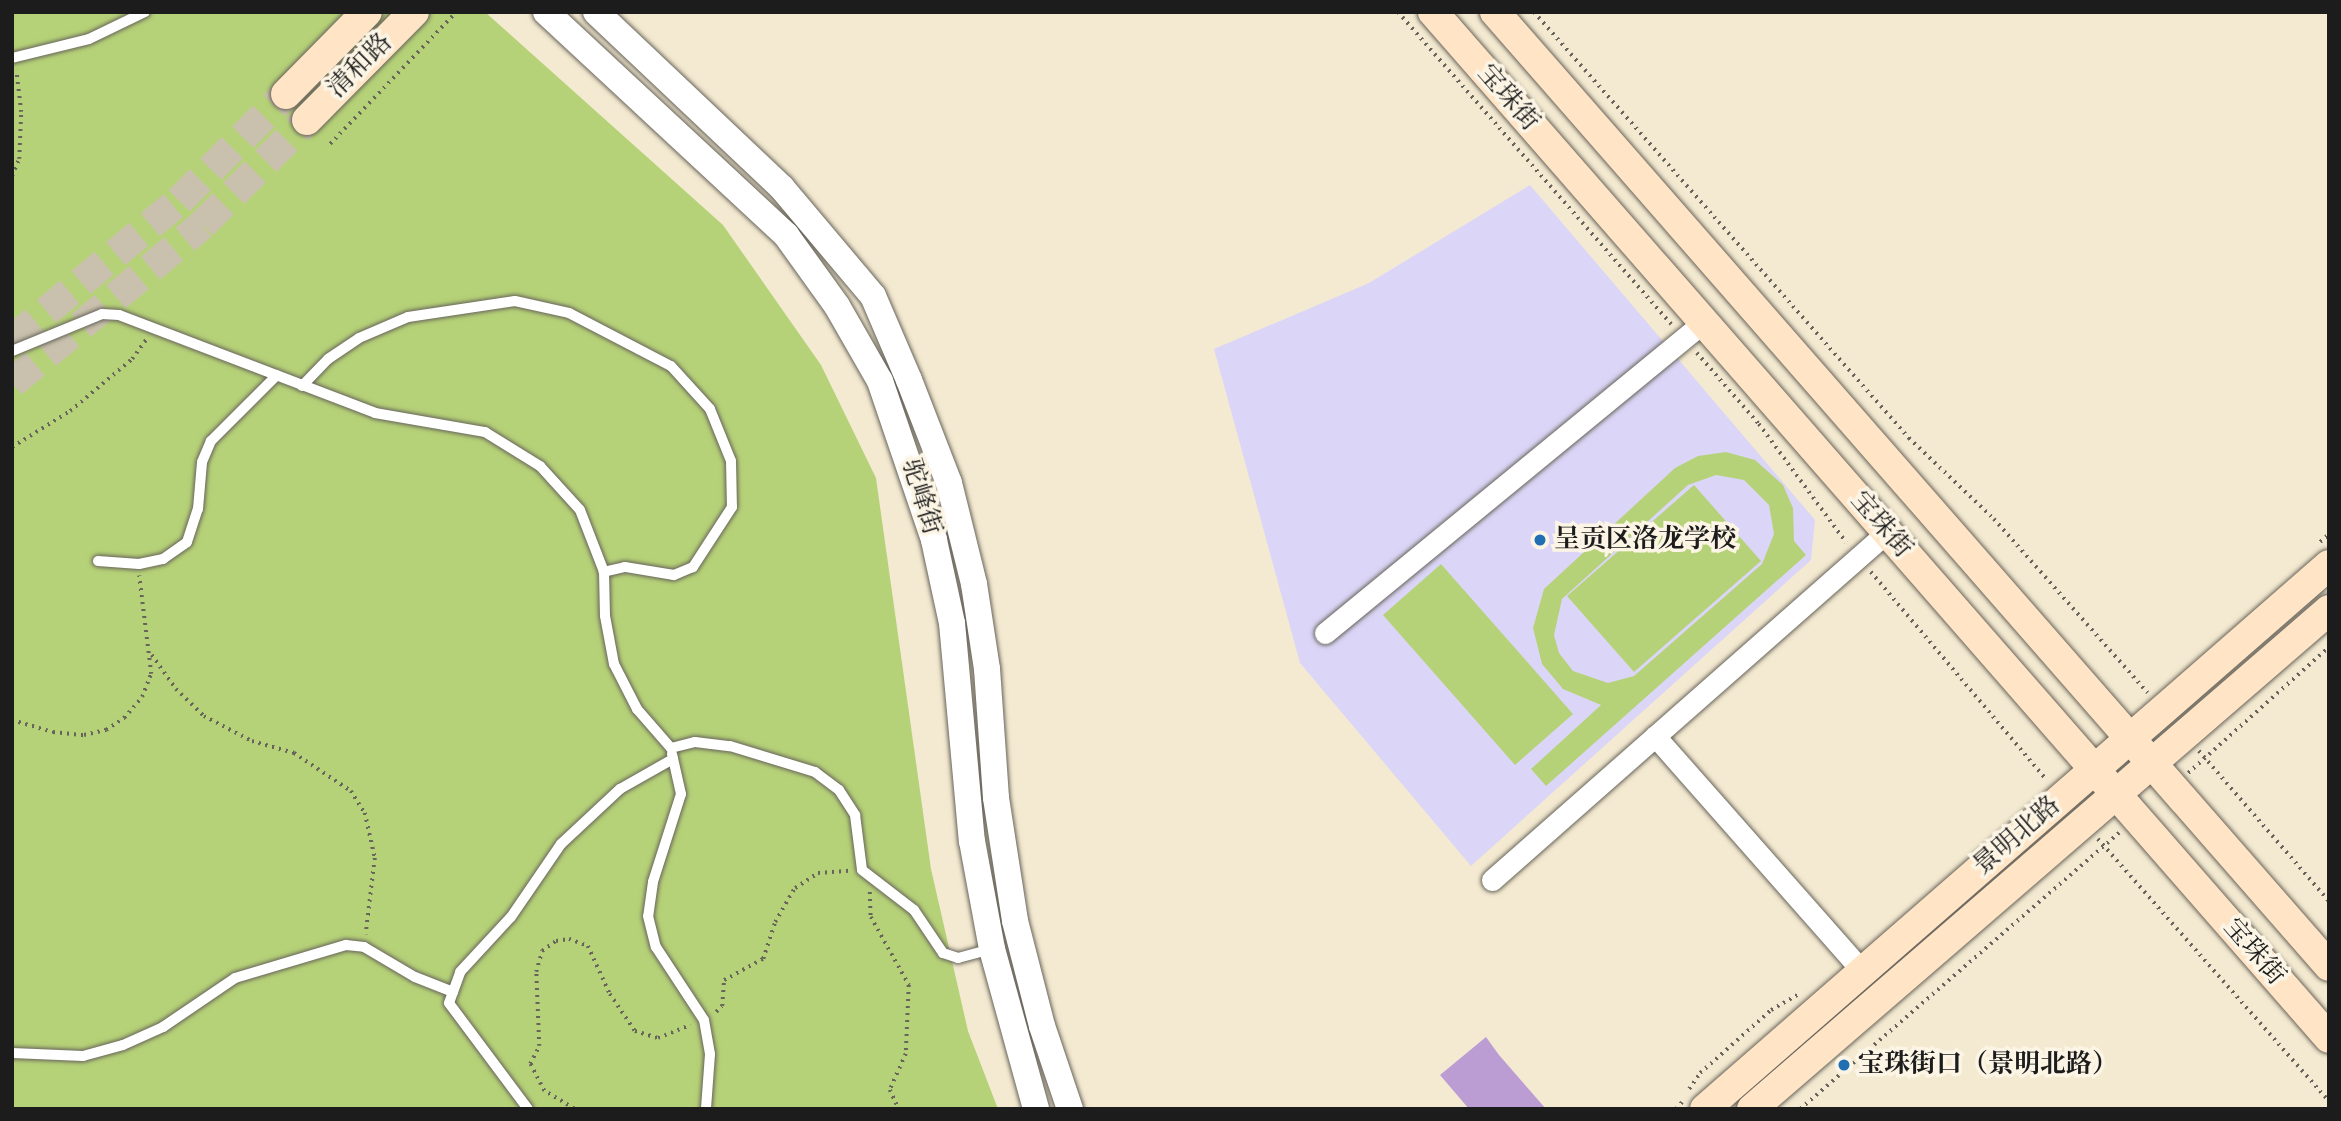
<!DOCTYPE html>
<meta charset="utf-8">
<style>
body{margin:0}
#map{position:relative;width:2341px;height:1121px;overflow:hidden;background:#f4ead1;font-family:"IM FELL DW Pica","Noto Serif SC",serif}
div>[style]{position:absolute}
.built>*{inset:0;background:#dbd6f7}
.green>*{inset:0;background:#b6d278}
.building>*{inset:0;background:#bb9dd4}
.secondary-tunnel>*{height:30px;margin-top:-15px;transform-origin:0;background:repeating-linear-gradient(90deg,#c9c1ad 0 30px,transparent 0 45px)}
.path>*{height:3.5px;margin-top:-1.75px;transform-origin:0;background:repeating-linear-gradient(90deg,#68645b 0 2px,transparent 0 7px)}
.roads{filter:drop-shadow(0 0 2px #68645b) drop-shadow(0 0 2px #68645b)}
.service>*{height:10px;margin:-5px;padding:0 5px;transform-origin:5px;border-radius:5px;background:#fff}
.minor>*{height:21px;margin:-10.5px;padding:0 10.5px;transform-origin:10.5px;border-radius:10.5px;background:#fff}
.tertiary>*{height:26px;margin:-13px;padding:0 13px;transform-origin:13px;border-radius:13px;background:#fff}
.secondary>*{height:30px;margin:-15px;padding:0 15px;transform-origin:15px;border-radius:15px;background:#ffe4c6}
.dots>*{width:19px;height:19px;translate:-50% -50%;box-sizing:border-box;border:4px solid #fcf5e5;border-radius:50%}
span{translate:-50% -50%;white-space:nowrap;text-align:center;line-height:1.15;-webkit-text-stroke:7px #fcf5e5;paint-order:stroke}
.street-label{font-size:26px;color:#1c1c1c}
.poi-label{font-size:26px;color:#1c1c1c;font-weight:700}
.left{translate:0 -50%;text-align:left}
.frame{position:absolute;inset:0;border:14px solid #1c1c1c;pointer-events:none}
</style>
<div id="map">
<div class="built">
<div style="clip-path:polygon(1530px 185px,1815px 520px,1811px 560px,1471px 866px,1300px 663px,1214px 349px,1369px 283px)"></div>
</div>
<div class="green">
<div style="clip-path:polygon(12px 12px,485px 12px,723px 225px,821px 365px,876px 478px,931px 869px,968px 1031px,998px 1109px,12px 1109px)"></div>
<div style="clip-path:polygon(evenodd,1726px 452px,1755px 460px,1783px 485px,1793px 508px,1794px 541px,1806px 555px,1546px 786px,1531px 769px,1601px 705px,1563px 689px,1542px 664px,1533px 628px,1544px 589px,1675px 468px,1698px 456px,1726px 452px,1716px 475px,1744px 480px,1769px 505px,1774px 534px,1762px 564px,1634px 676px,1608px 683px,1573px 671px,1559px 653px,1554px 635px,1562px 599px,1688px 485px,1716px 475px)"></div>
<div style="clip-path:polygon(1694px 485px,1761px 561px,1634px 672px,1567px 596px)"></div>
<div style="clip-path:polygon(1441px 564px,1573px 714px,1515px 765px,1383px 615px)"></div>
</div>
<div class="building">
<div style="clip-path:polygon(1486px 1037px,1499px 1055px,1546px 1109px,1469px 1109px,1440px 1075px)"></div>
</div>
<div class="secondary-tunnel">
<div style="left:12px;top:340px;width:217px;rotate:-39.8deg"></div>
<div style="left:179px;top:201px;width:151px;rotate:-45deg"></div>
<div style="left:12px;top:383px;width:247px;rotate:-39.7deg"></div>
<div style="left:202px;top:225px;width:148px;rotate:-45deg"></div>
</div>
<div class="path">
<div style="left:1398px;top:12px;width:415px;rotate:48.8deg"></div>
<div style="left:1534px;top:12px;width:568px;rotate:48.64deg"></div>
<div style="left:1909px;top:438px;width:117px;rotate:43.6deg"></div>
<div style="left:1994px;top:519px;width:232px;rotate:48.5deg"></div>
<div style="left:330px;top:144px;width:182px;rotate:-46.3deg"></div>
<div style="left:12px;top:176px;width:18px;rotate:-68deg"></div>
<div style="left:19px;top:159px;width:47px;rotate:-87.6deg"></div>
<div style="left:21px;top:112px;width:42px;rotate:-96.8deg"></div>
<div style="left:1697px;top:353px;width:94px;rotate:48.9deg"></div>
<div style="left:1759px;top:424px;width:147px;rotate:53.6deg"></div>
<div style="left:12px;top:447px;width:68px;rotate:-31.8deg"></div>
<div style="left:70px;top:411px;width:81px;rotate:-40deg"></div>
<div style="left:132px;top:359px;width:24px;rotate:-54deg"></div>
<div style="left:2320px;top:542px;width:12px;rotate:-42deg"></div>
<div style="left:1871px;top:572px;width:272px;rotate:49.8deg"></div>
<div style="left:152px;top:655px;width:42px;rotate:54.8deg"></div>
<div style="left:176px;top:689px;width:39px;rotate:44deg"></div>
<div style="left:204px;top:716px;width:54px;rotate:27.5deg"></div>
<div style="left:252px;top:741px;width:44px;rotate:15.9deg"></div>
<div style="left:294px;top:753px;width:69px;rotate:33.7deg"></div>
<div style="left:351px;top:791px;width:26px;rotate:58deg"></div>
<div style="left:365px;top:813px;width:46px;rotate:77.5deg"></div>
<div style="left:375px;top:858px;width:77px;rotate:96.8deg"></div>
<div style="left:12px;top:720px;width:43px;rotate:16.3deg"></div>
<div style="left:53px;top:732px;width:31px;rotate:6deg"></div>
<div style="left:84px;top:735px;width:23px;rotate:-13deg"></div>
<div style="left:106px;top:730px;width:22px;rotate:-34deg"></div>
<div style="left:124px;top:718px;width:28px;rotate:-49deg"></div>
<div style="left:142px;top:697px;width:25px;rotate:-69deg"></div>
<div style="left:151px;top:674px;width:99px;rotate:-97deg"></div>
<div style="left:2199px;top:751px;width:198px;rotate:49.1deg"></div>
<div style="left:2188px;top:773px;width:189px;rotate:-41.8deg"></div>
<div style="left:2098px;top:839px;width:349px;rotate:48.6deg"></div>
<div style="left:870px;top:892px;width:25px;rotate:88deg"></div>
<div style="left:871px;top:917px;width:78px;rotate:60.8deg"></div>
<div style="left:909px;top:985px;width:69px;rotate:92.5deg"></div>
<div style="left:906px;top:1054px;width:39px;rotate:114deg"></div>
<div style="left:890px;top:1090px;width:21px;rotate:65deg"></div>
<div style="left:716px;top:1012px;width:8px;rotate:-45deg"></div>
<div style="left:722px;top:1006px;width:26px;rotate:-86deg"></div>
<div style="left:724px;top:980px;width:44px;rotate:-28.3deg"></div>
<div style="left:763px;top:959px;width:39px;rotate:-72deg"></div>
<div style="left:775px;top:922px;width:39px;rotate:-60deg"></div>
<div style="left:795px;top:888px;width:27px;rotate:-33deg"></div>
<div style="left:818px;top:873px;width:31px;rotate:-4deg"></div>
<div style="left:1689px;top:1089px;width:19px;rotate:-55deg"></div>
<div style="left:1700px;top:1073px;width:95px;rotate:-41.6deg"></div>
<div style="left:1771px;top:1010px;width:32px;rotate:-30deg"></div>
<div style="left:574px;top:1109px;width:35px;rotate:-149deg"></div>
<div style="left:544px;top:1091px;width:30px;rotate:-117deg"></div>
<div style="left:530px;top:1064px;width:20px;rotate:-63deg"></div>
<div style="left:539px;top:1046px;width:74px;rotate:-92.3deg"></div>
<div style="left:536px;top:972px;width:22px;rotate:-74deg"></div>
<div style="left:542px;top:951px;width:17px;rotate:-36deg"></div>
<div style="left:556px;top:941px;width:13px;rotate:-9deg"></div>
<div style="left:569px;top:939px;width:20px;rotate:20deg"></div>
<div style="left:588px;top:946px;width:53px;rotate:65.4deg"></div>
<div style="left:610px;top:994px;width:45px;rotate:56deg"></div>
<div style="left:635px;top:1031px;width:24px;rotate:17deg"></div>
<div style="left:658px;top:1038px;width:35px;rotate:-22deg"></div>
<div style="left:1676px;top:1109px;width:9px;rotate:-49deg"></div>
<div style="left:1800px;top:1109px;width:422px;rotate:-40.9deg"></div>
</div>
<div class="roads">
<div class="service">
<div style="left:12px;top:58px;width:79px;rotate:-13.9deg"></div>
<div style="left:89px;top:39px;width:62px;rotate:-25.7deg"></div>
<div style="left:12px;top:351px;width:97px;rotate:-22.3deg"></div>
<div style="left:102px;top:314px;width:17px;rotate:3deg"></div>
<div style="left:119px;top:315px;width:274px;rotate:20.9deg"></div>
<div style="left:375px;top:413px;width:112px;rotate:9.8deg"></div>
<div style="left:485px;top:432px;width:65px;rotate:31.7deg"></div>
<div style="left:540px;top:466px;width:59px;rotate:47.7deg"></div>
<div style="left:580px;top:510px;width:66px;rotate:68.8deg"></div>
<div style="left:604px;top:572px;width:44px;rotate:88.7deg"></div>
<div style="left:605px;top:616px;width:49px;rotate:79.4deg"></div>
<div style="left:614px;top:664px;width:51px;rotate:62.9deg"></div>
<div style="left:637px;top:709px;width:52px;rotate:48.9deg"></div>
<div style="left:671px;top:748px;width:25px;rotate:-14deg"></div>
<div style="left:695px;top:742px;width:35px;rotate:7deg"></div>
<div style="left:730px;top:746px;width:89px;rotate:17deg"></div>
<div style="left:815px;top:772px;width:30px;rotate:37deg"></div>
<div style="left:839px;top:790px;width:30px;rotate:57deg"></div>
<div style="left:855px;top:815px;width:55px;rotate:82.7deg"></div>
<div style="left:862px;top:870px;width:66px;rotate:37.6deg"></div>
<div style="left:914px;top:910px;width:52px;rotate:56deg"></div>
<div style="left:943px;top:953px;width:16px;rotate:18deg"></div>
<div style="left:958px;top:958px;width:35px;rotate:-15deg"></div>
<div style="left:302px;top:386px;width:37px;rotate:-46deg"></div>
<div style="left:328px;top:359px;width:37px;rotate:-34deg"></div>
<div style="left:359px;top:338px;width:53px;rotate:-23.2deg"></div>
<div style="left:408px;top:317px;width:108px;rotate:-8.5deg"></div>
<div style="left:515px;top:301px;width:55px;rotate:12.5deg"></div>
<div style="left:569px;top:313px;width:115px;rotate:27.5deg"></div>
<div style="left:671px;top:366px;width:58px;rotate:47.8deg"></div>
<div style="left:710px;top:409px;width:56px;rotate:68deg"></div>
<div style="left:731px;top:461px;width:46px;rotate:88.8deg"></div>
<div style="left:732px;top:507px;width:72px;rotate:123deg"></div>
<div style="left:693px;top:567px;width:21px;rotate:157deg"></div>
<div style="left:674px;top:575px;width:50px;rotate:-170.7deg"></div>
<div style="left:625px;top:567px;width:22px;rotate:167deg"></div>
<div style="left:98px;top:561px;width:41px;rotate:4.2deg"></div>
<div style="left:139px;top:564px;width:25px;rotate:-12deg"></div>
<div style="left:163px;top:559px;width:29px;rotate:-35deg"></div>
<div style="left:187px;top:542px;width:35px;rotate:-72deg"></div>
<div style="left:198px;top:509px;width:47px;rotate:-85.1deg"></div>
<div style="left:202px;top:462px;width:23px;rotate:-67deg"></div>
<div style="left:211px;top:441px;width:93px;rotate:-45deg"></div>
<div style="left:672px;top:754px;width:41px;rotate:77.3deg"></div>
<div style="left:681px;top:794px;width:92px;rotate:107.7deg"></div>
<div style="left:653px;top:882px;width:34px;rotate:98deg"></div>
<div style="left:648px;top:916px;width:32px;rotate:76deg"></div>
<div style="left:656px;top:947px;width:87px;rotate:56.7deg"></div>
<div style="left:704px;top:1020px;width:35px;rotate:80deg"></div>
<div style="left:710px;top:1054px;width:55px;rotate:94.2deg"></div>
<div style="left:12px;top:1053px;width:71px;rotate:2.4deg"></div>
<div style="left:83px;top:1056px;width:41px;rotate:-15.4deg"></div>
<div style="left:123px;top:1045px;width:44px;rotate:-24.2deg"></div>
<div style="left:163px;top:1027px;width:87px;rotate:-34.2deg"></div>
<div style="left:235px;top:978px;width:116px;rotate:-16.6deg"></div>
<div style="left:346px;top:945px;width:18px;rotate:6deg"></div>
<div style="left:364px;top:947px;width:59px;rotate:30.5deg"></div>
<div style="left:415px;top:977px;width:41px;rotate:21.5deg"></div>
<div style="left:528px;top:1109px;width:132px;rotate:-126.7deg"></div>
<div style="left:449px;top:1003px;width:33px;rotate:-70deg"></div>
<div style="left:460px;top:972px;width:75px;rotate:-47.2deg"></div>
<div style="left:511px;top:917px;width:88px;rotate:-55.6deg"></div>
<div style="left:561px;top:844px;width:81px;rotate:-43deg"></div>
<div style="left:620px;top:789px;width:61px;rotate:-29.5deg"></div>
</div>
<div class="minor">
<div style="left:1325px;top:633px;width:490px;rotate:-39.4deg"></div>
<div style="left:1655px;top:736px;width:313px;rotate:48.6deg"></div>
<div style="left:1492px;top:880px;width:526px;rotate:-41.38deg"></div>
</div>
<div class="tertiary">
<div style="left:546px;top:12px;width:328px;rotate:42.9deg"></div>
<div style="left:786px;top:235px;width:87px;rotate:54.3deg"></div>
<div style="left:837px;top:306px;width:86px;rotate:60.2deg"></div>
<div style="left:880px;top:381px;width:168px;rotate:71.2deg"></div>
<div style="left:934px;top:540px;width:85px;rotate:77.8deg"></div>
<div style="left:952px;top:623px;width:219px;rotate:84.8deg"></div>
<div style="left:972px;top:841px;width:110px;rotate:79.5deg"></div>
<div style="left:992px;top:949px;width:166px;rotate:74.6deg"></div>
<div style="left:596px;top:12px;width:256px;rotate:43.4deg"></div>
<div style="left:782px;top:188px;width:141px;rotate:49.9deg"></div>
<div style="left:873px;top:296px;width:91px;rotate:66.8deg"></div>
<div style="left:909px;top:380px;width:110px;rotate:68.8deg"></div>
<div style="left:949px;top:483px;width:104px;rotate:76.1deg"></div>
<div style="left:974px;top:584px;width:86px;rotate:81.3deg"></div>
<div style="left:987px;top:669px;width:129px;rotate:86deg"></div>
<div style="left:996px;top:798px;width:124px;rotate:81.2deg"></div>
<div style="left:1015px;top:921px;width:108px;rotate:75.6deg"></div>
<div style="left:1042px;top:1026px;width:88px;rotate:71.4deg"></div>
</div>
<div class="secondary">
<div style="left:1433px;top:12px;width:1362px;rotate:48.87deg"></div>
<div style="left:1495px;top:12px;width:1267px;rotate:48.84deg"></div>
<div style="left:286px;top:94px;width:115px;rotate:-45.4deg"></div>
<div style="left:307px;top:120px;width:152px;rotate:-45.3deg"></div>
<div style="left:1705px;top:1109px;width:828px;rotate:-41.08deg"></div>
<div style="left:1752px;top:1109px;width:763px;rotate:-40.85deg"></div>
</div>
</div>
<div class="dots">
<div style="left:1540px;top:540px;background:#1f6fb2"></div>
<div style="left:1844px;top:1065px;background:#1f6fb2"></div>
</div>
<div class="street-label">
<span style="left:360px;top:66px;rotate:-45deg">清和路</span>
<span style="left:1508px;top:98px;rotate:49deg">宝珠街</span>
<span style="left:921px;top:497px;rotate:73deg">驼峰街</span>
<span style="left:1881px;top:525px;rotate:49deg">宝珠街</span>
<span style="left:2017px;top:836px;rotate:-41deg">景明北路</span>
<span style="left:2254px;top:952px;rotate:49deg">宝珠街</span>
</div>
<div class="poi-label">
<span class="left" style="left:1554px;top:540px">呈贡区洛龙学校</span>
<span class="left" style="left:1858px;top:1065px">宝珠街口（景明北路）</span>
</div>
<div class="frame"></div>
</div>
